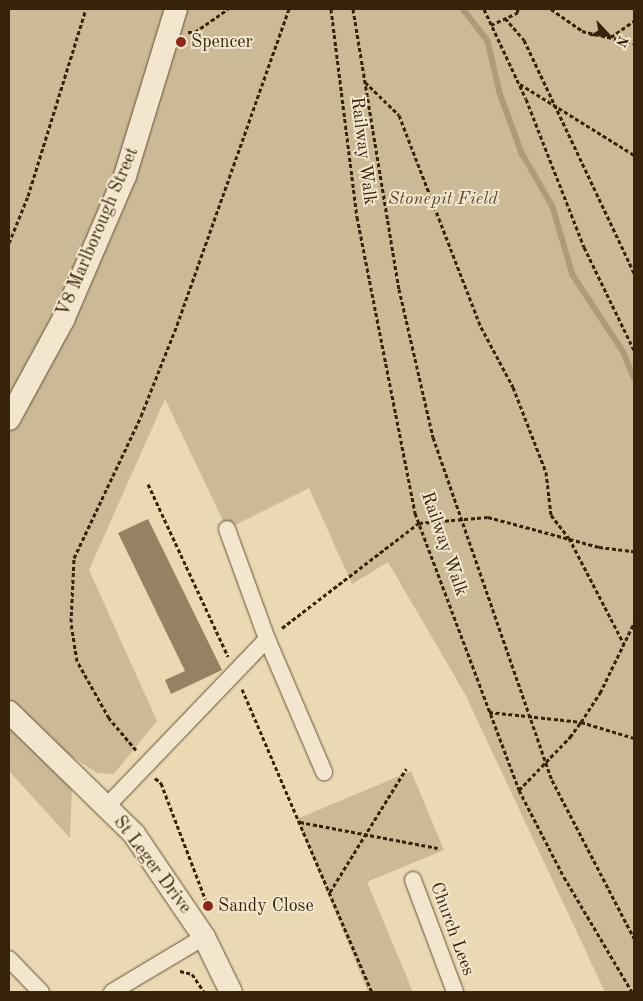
<!DOCTYPE html>
<style>
body{margin:0}
#map{position:relative;width:643px;height:1001px;overflow:hidden;background:#ebd9b4;font-family:"Old Standard TT",serif}
div>[style]{position:absolute}
.green>*{inset:0;background:#ccba97}
.stream>*{height:5.5px;margin:-2.75px;padding:0 2.75px;transform-origin:2.75px;border-radius:2.75px;background:#ae9b7a}
.building>*{inset:0;background:#958262}
.path>*{height:3px;margin-top:-1.5px;transform-origin:0;background:repeating-linear-gradient(90deg,#372309 0 4px,transparent 0 6.5px)}
.roads{filter:drop-shadow(0 0 1px #645034) drop-shadow(0 0 1px #645034)}
.street>*{height:16px;margin:-8px;padding:0 8px;transform-origin:8px;border-radius:8px;background:#f2e6ce}
.secondary>*{height:22px;margin:-11px;padding:0 11px;transform-origin:11px;border-radius:11px;background:#f2e6ce}
.dots>*{width:14px;height:14px;translate:-50% -50%;box-sizing:border-box;border:2px solid #f2e6ce;border-radius:50%}
span{translate:-50% -50%;white-space:nowrap;text-align:center;line-height:1.15;-webkit-text-stroke:4px #f2e6ce;paint-order:stroke}
.poi-label{font-size:18px;color:#372309}
.left{translate:0 -50%;text-align:left}
.street-label{font-size:18px;color:#372309}
.park-label{font-size:18px;color:#5c492c;font-style:italic}
.frame{position:absolute;inset:0;border:10px solid #372309;pointer-events:none}
.north{position:absolute;left:583px;top:10px;width:50px;height:50px;-webkit-text-stroke:4px #f2e6ce;paint-order:stroke;rotate:115deg;font-size:14px;font-weight:700;line-height:20px;text-align:center;color:#372309}
.north::after{content:'';display:block;margin:auto;width:18px;height:22px;background:#372309;clip-path:polygon(50% 0,100% 100%,50% 72%,0 100%)}
</style>
<div id="map">
<div class="green">
<div style="clip-path:polygon(9px 9px,634px 9px,634px 992px,605px 992px,465px 694px,388px 562px,352px 584px,309px 488px,227px 529px,165px 399px,89px 570px,157px 721px,114px 774px,97px 773px,27px 727px,72px 787px,70px 838px,9px 771px)"></div>
<div style="clip-path:polygon(411px 771px,444px 850px,367px 882px,413px 992px,368px 992px,297px 819px)"></div>
</div>
<div class="stream">
<div style="left:463px;top:9px;width:41px;rotate:52deg"></div>
<div style="left:488px;top:41px;width:53px;rotate:77deg"></div>
<div style="left:500px;top:93px;width:64px;rotate:69.9deg"></div>
<div style="left:522px;top:153px;width:62px;rotate:60.1deg"></div>
<div style="left:553px;top:207px;width:71px;rotate:73.6deg"></div>
<div style="left:573px;top:275px;width:91px;rotate:56.7deg"></div>
<div style="left:623px;top:351px;width:28px;rotate:67deg"></div>
</div>
<div class="building">
<div style="clip-path:polygon(148px 519px,222px 670px,171px 694px,165px 680px,185px 671px,118px 533px)"></div>
</div>
<div class="path">
<div style="left:331px;top:9px;width:210px;rotate:82.9deg"></div>
<div style="left:357px;top:217px;width:302px;rotate:78.9deg"></div>
<div style="left:415px;top:513px;width:296px;rotate:69.4deg"></div>
<div style="left:519px;top:790px;width:98px;rotate:62.7deg"></div>
<div style="left:564px;top:877px;width:134px;rotate:59.4deg"></div>
<div style="left:353px;top:9px;width:284px;rotate:80.7deg"></div>
<div style="left:399px;top:289px;width:152px;rotate:77.1deg"></div>
<div style="left:433px;top:437px;width:363px;rotate:70.9deg"></div>
<div style="left:552px;top:780px;width:178px;rotate:62.6deg"></div>
<div style="left:484px;top:9px;width:99px;rotate:65deg"></div>
<div style="left:526px;top:99px;width:159px;rotate:68.6deg"></div>
<div style="left:584px;top:247px;width:114px;rotate:64.1deg"></div>
<div style="left:551px;top:9px;width:38px;rotate:35deg"></div>
<div style="left:582px;top:31px;width:53px;rotate:13deg"></div>
<div style="left:505px;top:18px;width:29px;rotate:49deg"></div>
<div style="left:524px;top:40px;width:258px;rotate:64.7deg"></div>
<div style="left:491px;top:25px;width:29px;rotate:-25deg"></div>
<div style="left:517px;top:13px;width:4px;rotate:-76deg"></div>
<div style="left:188px;top:32px;width:7px"></div>
<div style="left:195px;top:32px;width:40px;rotate:-34.9deg"></div>
<div style="left:611px;top:37px;width:28px;rotate:-35deg"></div>
<div style="left:365px;top:82px;width:47px;rotate:44.1deg"></div>
<div style="left:399px;top:115px;width:227px;rotate:68.9deg"></div>
<div style="left:481px;top:327px;width:68px;rotate:61.9deg"></div>
<div style="left:513px;top:387px;width:91px;rotate:68.8deg"></div>
<div style="left:546px;top:472px;width:43px;rotate:83.4deg"></div>
<div style="left:551px;top:515px;width:29px;rotate:52deg"></div>
<div style="left:569px;top:538px;width:119px;rotate:62.6deg"></div>
<div style="left:520px;top:84px;width:134px;rotate:31.9deg"></div>
<div style="left:9px;top:243px;width:51px;rotate:-68deg"></div>
<div style="left:28px;top:196px;width:196px;rotate:-72.8deg"></div>
<div style="left:148px;top:484px;width:190px;rotate:65.1deg"></div>
<div style="left:282px;top:628px;width:173px;rotate:-37.5deg"></div>
<div style="left:419px;top:523px;width:69px;rotate:-5deg"></div>
<div style="left:488px;top:517px;width:115px;rotate:15.1deg"></div>
<div style="left:599px;top:547px;width:35px;rotate:7deg"></div>
<div style="left:242px;top:689px;width:330px;rotate:66.8deg"></div>
<div style="left:489px;top:712px;width:93px;rotate:6.2deg"></div>
<div style="left:581px;top:722px;width:55px;rotate:16.8deg"></div>
<div style="left:136px;top:750px;width:42px;rotate:-130.2deg"></div>
<div style="left:109px;top:718px;width:65px;rotate:-119.3deg"></div>
<div style="left:77px;top:661px;width:39px;rotate:-99deg"></div>
<div style="left:71px;top:622px;width:64px;rotate:-87.3deg"></div>
<div style="left:74px;top:558px;width:157px;rotate:-64.7deg"></div>
<div style="left:141px;top:416px;width:98px;rotate:-68.4deg"></div>
<div style="left:177px;top:325px;width:335px;rotate:-70.5deg"></div>
<div style="left:155px;top:778px;width:8px;rotate:40deg"></div>
<div style="left:161px;top:783px;width:126px;rotate:69.1deg"></div>
<div style="left:519px;top:790px;width:74px;rotate:-46.1deg"></div>
<div style="left:570px;top:737px;width:19px;rotate:-54deg"></div>
<div style="left:581px;top:722px;width:35px;rotate:-57deg"></div>
<div style="left:600px;top:693px;width:78px;rotate:-64.1deg"></div>
<div style="left:300px;top:822px;width:140px;rotate:10.7deg"></div>
<div style="left:330px;top:892px;width:145px;rotate:-58.3deg"></div>
<div style="left:180px;top:971px;width:12px;rotate:14deg"></div>
<div style="left:192px;top:974px;width:22px;rotate:56deg"></div>
</div>
<div class="roads">
<div class="street">
<div style="left:267px;top:639px;width:145px;rotate:66.8deg"></div>
<div style="left:107px;top:806px;width:231px;rotate:-46.2deg"></div>
<div style="left:267px;top:639px;width:117px;rotate:-110deg"></div>
<div style="left:413px;top:880px;width:120px;rotate:69.4deg"></div>
<div style="left:9px;top:959px;width:46px;rotate:45.9deg"></div>
<div style="left:112px;top:992px;width:107px;rotate:-30.9deg"></div>
</div>
<div class="secondary">
<div style="left:9px;top:419px;width:113px;rotate:-61.4deg"></div>
<div style="left:63px;top:320px;width:157px;rotate:-66.7deg"></div>
<div style="left:125px;top:176px;width:175px;rotate:-73deg"></div>
<div style="left:9px;top:712px;width:175px;rotate:44.3deg"></div>
<div style="left:134px;top:834px;width:125px;rotate:55.8deg"></div>
<div style="left:204px;top:937px;width:61px;rotate:63.9deg"></div>
</div>
</div>
<div class="dots">
<div style="left:181px;top:42px;background:#8f2418"></div>
<div style="left:208px;top:906px;background:#8f2418"></div>
</div>
<div class="poi-label">
<span class="left" style="left:191px;top:42px">Spencer</span>
<span class="left" style="left:218px;top:906px">Sandy Close</span>
</div>
<div class="street-label">
<span style="left:363px;top:151px;rotate:83deg">Railway Walk</span>
<span style="left:98px;top:232px;rotate:-67deg">V8 Marlborough Street</span>
<span style="left:444px;top:544px;rotate:71deg">Railway Walk</span>
<span style="left:152px;top:865px;rotate:53deg">St Leger Drive</span>
<span style="left:452px;top:929px;rotate:70deg">Church Lees</span>
</div>
<div class="park-label">
<span style="left:443px;top:199px">Stonepit Field</span>
</div>
<div class="frame"></div>
<div class="north">N</div>
</div>
